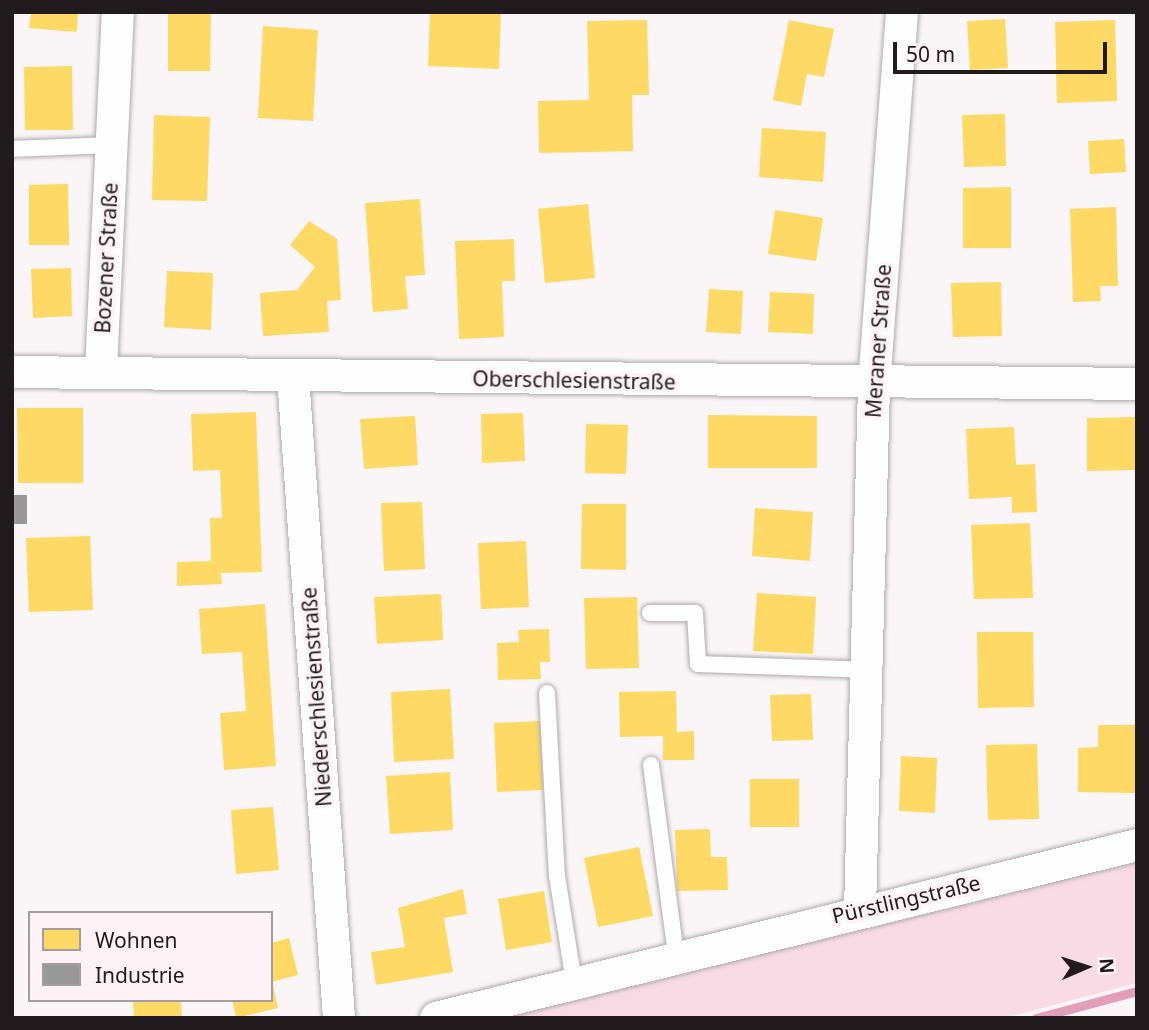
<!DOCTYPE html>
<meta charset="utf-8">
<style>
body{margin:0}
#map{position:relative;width:1149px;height:1030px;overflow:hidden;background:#faf5f6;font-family:"Noto Sans",sans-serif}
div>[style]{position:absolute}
.green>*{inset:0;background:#f9dbe6}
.homes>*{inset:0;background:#ffd966}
.industry>*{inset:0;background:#999}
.stream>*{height:9px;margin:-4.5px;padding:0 4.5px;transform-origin:4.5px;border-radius:4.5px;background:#e39eb9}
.roads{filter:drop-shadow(0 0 2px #afaaac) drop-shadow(0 0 2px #afaaac)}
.lane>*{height:16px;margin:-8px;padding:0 8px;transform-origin:8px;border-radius:8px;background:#fefefe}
.street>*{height:32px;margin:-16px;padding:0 16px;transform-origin:16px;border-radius:16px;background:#fefefe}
span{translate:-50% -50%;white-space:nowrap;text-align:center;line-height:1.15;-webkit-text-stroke:7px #fdf2f5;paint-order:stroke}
.street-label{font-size:21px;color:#211b1d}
.frame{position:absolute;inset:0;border:14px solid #211b1d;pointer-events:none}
.legend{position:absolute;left:28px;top:911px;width:245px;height:91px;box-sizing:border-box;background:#fdf2f5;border:2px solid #a59c9f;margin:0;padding:9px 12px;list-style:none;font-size:21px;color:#211b1d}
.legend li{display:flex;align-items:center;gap:14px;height:35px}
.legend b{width:35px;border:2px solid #a59c9f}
.north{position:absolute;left:1051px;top:932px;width:70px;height:70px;-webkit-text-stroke:5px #fdf2f5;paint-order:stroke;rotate:87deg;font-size:19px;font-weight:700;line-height:28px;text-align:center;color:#211b1d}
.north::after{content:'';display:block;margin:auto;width:24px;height:32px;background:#211b1d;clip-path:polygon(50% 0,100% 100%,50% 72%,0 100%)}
.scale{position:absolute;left:893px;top:42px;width:214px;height:32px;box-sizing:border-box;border:4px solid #211b1d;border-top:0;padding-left:9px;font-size:21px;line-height:24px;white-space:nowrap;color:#211b1d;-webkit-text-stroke:5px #fdf2f5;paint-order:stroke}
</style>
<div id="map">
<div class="green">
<div style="clip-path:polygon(1137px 857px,1137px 983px,1005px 1018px,490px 1018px)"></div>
</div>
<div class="homes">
<div style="clip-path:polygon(31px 12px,78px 12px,77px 32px,29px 28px)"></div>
<div style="clip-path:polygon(168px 12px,211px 12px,210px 71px,168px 71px)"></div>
<div style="clip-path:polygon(430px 12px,501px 14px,499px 69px,428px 66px)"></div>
<div style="clip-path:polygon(1005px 19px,1008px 68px,970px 70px,967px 21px)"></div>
<div style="clip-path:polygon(647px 20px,649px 95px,632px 95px,633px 151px,539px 153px,538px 101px,589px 100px,587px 21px)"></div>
<div style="clip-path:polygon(789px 20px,834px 29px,824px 77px,807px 74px,801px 106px,773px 100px)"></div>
<div style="clip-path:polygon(1115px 20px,1117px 101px,1057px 103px,1055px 22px)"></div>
<div style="clip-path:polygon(263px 26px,318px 30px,313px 121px,258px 118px)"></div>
<div style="clip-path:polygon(72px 66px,73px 130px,25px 130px,24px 67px)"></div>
<div style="clip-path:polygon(1005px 114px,1006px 166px,964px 167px,962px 115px)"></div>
<div style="clip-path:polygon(154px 115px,210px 117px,207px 201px,152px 200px)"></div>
<div style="clip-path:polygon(762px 128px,826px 132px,823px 182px,759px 177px)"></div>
<div style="clip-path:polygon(1124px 139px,1126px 172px,1090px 174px,1088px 141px)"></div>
<div style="clip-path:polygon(68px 184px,69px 245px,29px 245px,29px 185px)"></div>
<div style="clip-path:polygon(1011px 187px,1011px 248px,963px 248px,963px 188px)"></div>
<div style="clip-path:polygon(420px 199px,425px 275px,405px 276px,408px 309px,373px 312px,365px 203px)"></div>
<div style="clip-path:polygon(588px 204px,595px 278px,545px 283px,538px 209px)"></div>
<div style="clip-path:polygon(1116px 207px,1118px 286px,1100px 286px,1101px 301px,1073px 302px,1070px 209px)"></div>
<div style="clip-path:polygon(775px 210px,823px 218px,816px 261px,768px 254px)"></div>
<div style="clip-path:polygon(309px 221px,337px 239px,341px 300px,327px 301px,329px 332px,263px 336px,260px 293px,297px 290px,315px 267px,290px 245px)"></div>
<div style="clip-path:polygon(514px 239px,515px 281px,502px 281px,504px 337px,459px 339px,455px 241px)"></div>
<div style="clip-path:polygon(71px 268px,72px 316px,33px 318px,31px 269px)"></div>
<div style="clip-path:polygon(167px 271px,213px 273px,211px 330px,164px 327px)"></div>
<div style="clip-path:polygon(1001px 282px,1002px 336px,953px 337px,951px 283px)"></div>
<div style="clip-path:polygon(709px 289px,743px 291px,741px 334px,706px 332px)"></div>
<div style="clip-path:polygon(770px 292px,814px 294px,813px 334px,768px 332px)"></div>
<div style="clip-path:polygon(17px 408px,83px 408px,83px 483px,18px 483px)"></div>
<div style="clip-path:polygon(256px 412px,262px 572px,221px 573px,222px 584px,177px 586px,177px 562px,211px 561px,210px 518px,222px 518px,220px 470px,193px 471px,191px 414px)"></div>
<div style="clip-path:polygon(523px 413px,525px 461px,482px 463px,481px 414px)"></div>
<div style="clip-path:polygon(708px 415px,817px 416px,817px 468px,708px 468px)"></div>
<div style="clip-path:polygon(415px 416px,418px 465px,364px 469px,360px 419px)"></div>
<div style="clip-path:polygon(1135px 417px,1137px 470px,1087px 471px,1087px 418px)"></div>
<div style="clip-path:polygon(586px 424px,628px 425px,626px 474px,585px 473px)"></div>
<div style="clip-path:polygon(1014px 427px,1016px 465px,1035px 464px,1037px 512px,1012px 513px,1012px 497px,969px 499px,966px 429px)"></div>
<div style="clip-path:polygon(422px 502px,425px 569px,384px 571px,381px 503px)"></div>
<div style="clip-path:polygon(582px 504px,626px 504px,626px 570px,581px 569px)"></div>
<div style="clip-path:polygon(755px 508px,813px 512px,810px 561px,752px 556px)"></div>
<div style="clip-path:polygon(1030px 523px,1033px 598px,974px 599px,971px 525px)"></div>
<div style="clip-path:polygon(90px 536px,93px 610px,29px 612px,26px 538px)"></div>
<div style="clip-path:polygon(526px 541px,529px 607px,481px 609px,478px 543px)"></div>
<div style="clip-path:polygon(757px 593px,816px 597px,813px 654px,753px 651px)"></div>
<div style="clip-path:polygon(441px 594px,443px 640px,377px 644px,374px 597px)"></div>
<div style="clip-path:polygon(637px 597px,639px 668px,586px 669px,584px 598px)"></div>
<div style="clip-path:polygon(265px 604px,276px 766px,224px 770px,220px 713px,246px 711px,242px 652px,202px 654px,199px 609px)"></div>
<div style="clip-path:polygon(549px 629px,550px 662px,540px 662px,541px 679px,498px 680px,497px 643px,519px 642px,518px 630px)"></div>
<div style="clip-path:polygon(977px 632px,1033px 632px,1034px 707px,978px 708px)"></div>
<div style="clip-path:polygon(450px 689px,454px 759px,394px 762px,391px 692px)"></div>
<div style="clip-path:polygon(676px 691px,677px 732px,694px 731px,694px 760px,663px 760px,663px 736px,620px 737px,619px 692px)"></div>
<div style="clip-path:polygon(811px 694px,813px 740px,772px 741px,770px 695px)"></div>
<div style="clip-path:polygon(540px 721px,543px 790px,497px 792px,494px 723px)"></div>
<div style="clip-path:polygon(1098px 725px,1137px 725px,1137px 793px,1078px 792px,1078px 748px,1098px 747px)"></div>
<div style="clip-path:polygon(1037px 744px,1039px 819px,988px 820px,986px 745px)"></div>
<div style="clip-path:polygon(901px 756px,937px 758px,935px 813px,899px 811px)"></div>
<div style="clip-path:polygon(450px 772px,453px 830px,390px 834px,386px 776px)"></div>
<div style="clip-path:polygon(750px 779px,799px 779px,799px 827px,750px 827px)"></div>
<div style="clip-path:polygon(273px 807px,279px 870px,236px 874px,231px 810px)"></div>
<div style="clip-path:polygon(710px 829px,711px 857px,727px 857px,728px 890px,677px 891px,675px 830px)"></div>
<div style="clip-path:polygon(639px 847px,653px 916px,598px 927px,584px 858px)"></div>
<div style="clip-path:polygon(463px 889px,467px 914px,444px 918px,453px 972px,376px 985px,371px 952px,405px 947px,398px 908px)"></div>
<div style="clip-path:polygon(544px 891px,552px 942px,506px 950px,498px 899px)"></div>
<div style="clip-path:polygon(289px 938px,298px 975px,271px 982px,271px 943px)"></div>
<div style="clip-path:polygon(272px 982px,278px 1008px,236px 1018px,232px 1000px,271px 1000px)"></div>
<div style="clip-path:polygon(133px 1000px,181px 1000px,182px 1018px,134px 1018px)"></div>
</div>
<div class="industry">
<div style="clip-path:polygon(12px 495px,27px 495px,27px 524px,12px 524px)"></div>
</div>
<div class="stream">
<div style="left:1036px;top:1018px;width:105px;rotate:-15deg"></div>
</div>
<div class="roads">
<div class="lane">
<div style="left:12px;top:149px;width:99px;rotate:-2.3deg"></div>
<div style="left:650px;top:613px;width:45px"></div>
<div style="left:695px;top:613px;width:51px;rotate:86.6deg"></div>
<div style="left:698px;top:664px;width:168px;rotate:2deg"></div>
<div style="left:547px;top:693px;width:183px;rotate:86.9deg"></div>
<div style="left:557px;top:876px;width:107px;rotate:80.9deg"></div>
<div style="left:651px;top:765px;width:193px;rotate:82.5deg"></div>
</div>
<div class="street">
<div style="left:101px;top:370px;width:358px;rotate:-87.3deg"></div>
<div style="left:12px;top:372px;width:1125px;rotate:0.61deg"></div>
<div style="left:293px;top:376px;width:644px;rotate:85.9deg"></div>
<div style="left:860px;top:910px;width:525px;rotate:-88.47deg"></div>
<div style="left:874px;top:385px;width:374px;rotate:-85.7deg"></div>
<div style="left:436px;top:1018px;width:722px;rotate:-13.86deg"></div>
</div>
</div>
<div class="street-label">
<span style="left:106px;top:258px;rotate:-87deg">Bozener Straße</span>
<span style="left:878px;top:341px;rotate:-86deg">Meraner Straße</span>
<span style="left:574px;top:380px;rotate:1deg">Oberschlesienstraße</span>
<span style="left:316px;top:697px;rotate:-94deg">Niederschlesienstraße</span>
<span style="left:906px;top:899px;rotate:-13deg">Pürstlingstraße</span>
</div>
<div class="frame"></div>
<ul class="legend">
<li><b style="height:19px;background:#ffd966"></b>Wohnen</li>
<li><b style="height:19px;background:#999"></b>Industrie</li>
</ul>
<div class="north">N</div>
<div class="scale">50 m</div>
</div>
